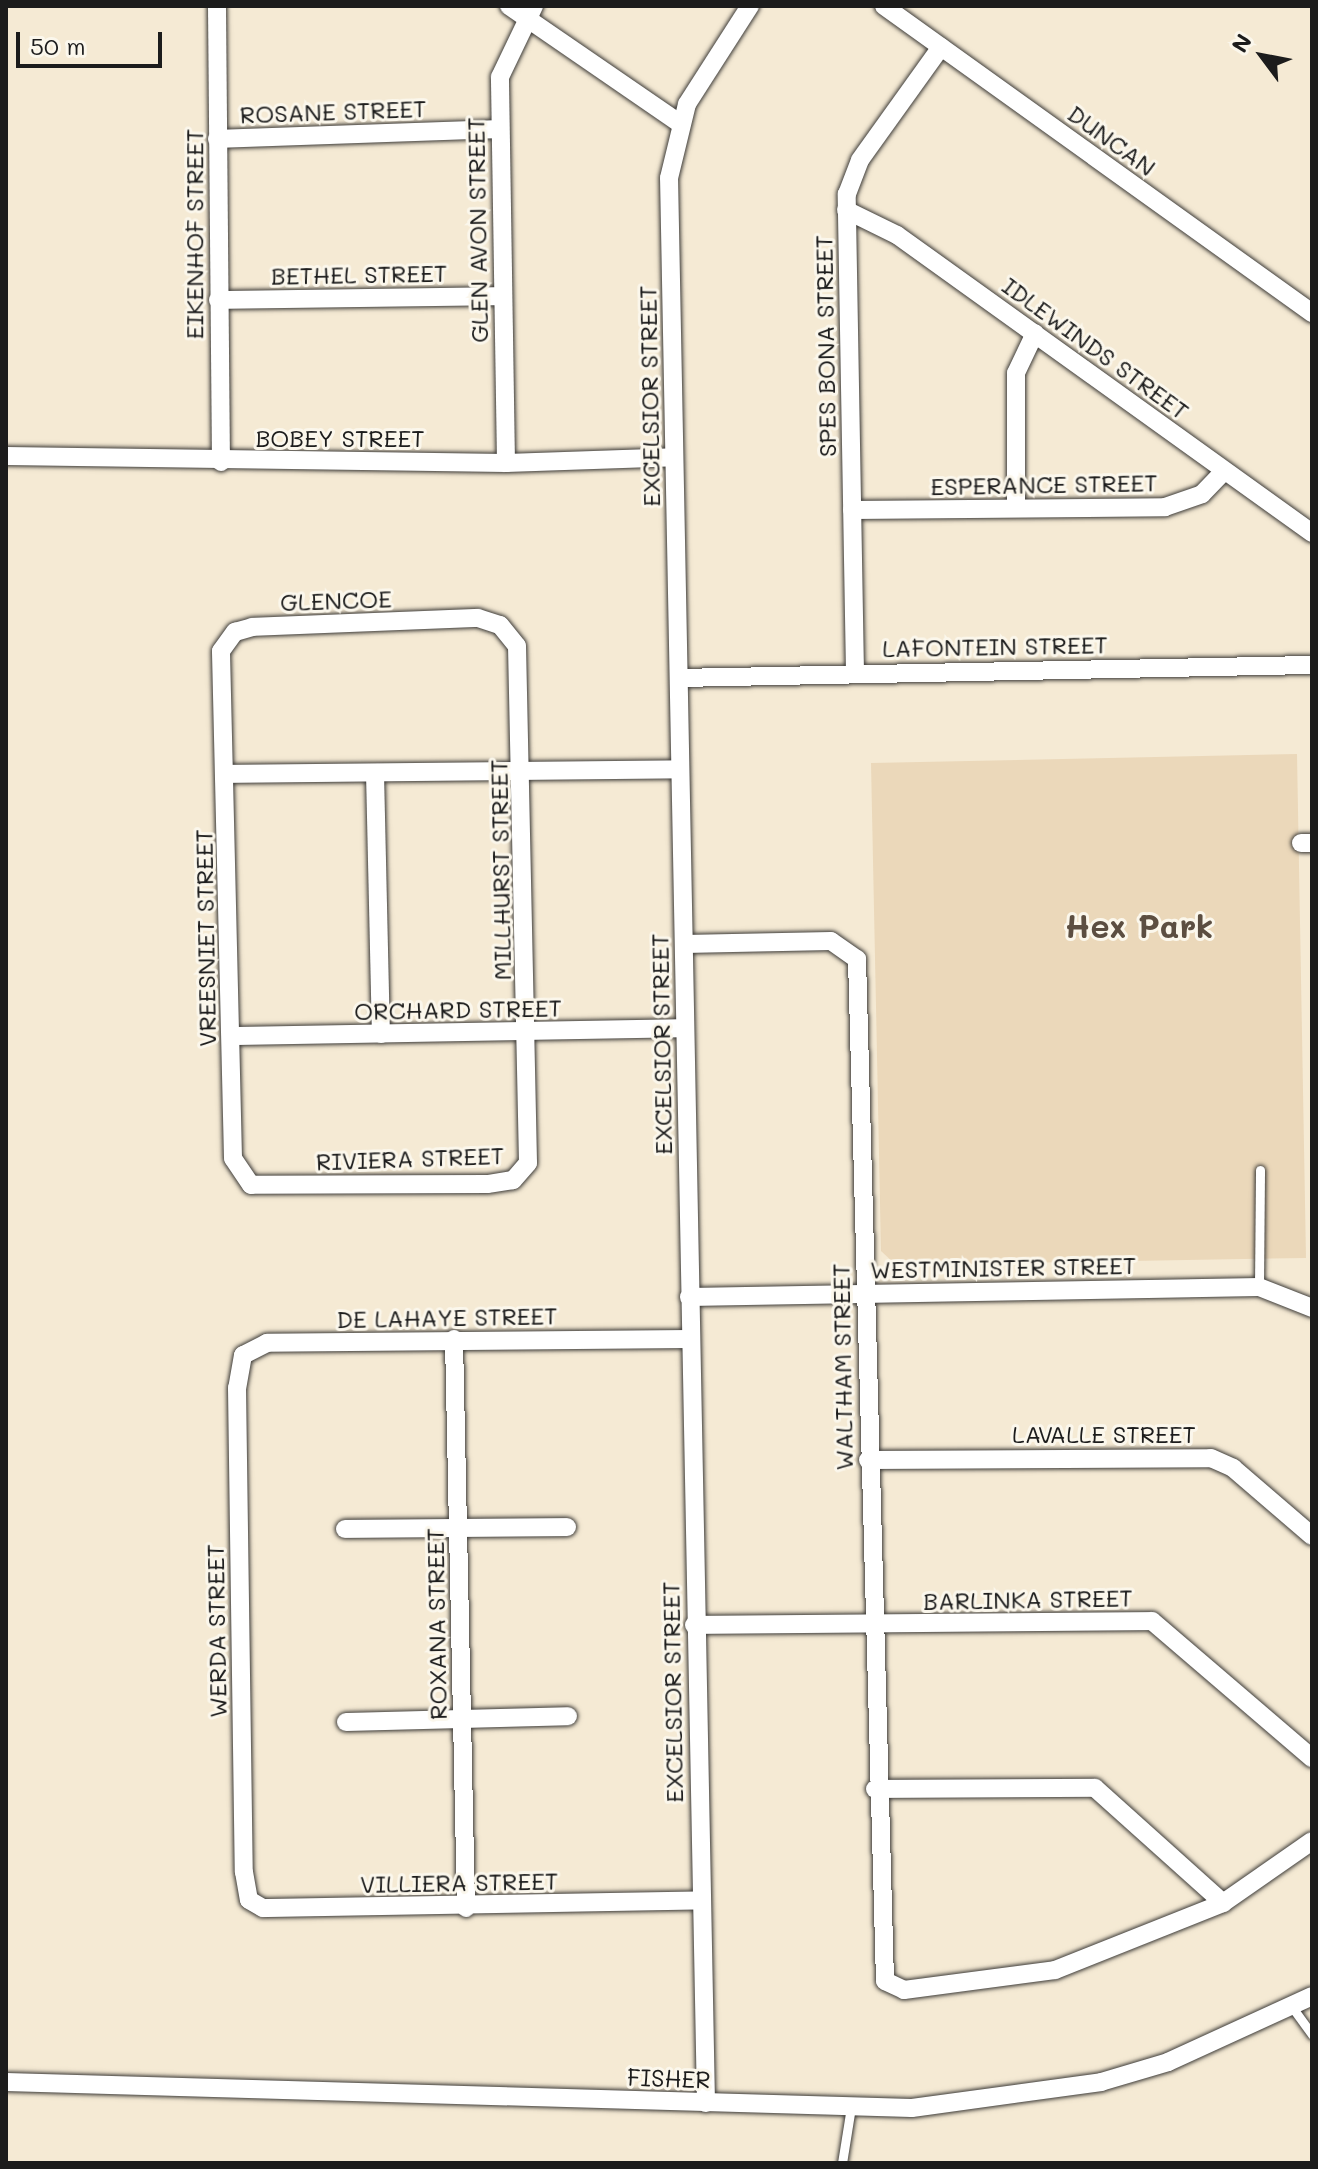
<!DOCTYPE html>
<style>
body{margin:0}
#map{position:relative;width:1318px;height:2169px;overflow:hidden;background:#f5ead4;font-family:Mali,sans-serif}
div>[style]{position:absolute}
.built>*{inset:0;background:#ebd8ba}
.roads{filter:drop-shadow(0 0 2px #3d3b38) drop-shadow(0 0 2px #3d3b38)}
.service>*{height:9px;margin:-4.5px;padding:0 4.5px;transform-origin:4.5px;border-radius:4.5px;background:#fff}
.minor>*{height:18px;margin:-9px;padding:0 9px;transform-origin:9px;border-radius:9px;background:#fff}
span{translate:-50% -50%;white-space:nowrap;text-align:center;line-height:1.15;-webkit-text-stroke:6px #fbf7ec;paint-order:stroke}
.street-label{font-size:24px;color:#1c1c1c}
.district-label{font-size:32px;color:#5c4e41;font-weight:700}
.frame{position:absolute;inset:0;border:8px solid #1c1c1c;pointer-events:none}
.north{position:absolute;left:1222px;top:16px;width:80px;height:80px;-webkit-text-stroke:6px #fbf7ec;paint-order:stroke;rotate:302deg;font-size:22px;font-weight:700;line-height:32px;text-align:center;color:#1c1c1c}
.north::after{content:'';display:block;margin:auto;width:28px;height:36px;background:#1c1c1c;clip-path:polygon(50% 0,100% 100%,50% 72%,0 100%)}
.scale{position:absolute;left:16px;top:32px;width:146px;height:36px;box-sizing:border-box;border:4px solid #1c1c1c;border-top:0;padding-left:10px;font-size:24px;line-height:28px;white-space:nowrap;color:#1c1c1c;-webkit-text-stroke:6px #fbf7ec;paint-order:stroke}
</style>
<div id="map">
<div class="built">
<div style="clip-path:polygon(1297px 754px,1306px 1258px,896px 1265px,881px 1251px,871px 763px)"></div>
</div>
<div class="roads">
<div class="service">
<div style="left:1259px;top:1287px;width:117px;rotate:-89.5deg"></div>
<div style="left:1292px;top:2007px;width:34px;rotate:54deg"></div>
<div style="left:842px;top:2163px;width:57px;rotate:-80.9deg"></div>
</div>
<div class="minor">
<div style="left:217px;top:6px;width:456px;rotate:89.5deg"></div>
<div style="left:509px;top:6px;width:206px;rotate:34.5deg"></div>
<div style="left:884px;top:6px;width:527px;rotate:35.65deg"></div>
<div style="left:217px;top:139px;width:282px;rotate:-2deg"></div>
<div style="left:846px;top:210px;width:57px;rotate:26.1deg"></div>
<div style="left:897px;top:235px;width:511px;rotate:35.68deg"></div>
<div style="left:218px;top:300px;width:284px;rotate:-0.8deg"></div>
<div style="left:6px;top:456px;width:500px;rotate:0.8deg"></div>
<div style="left:506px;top:463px;width:168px;rotate:-2deg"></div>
<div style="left:506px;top:463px;width:386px;rotate:-90.9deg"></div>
<div style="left:500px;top:77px;width:79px;rotate:-64.4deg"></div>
<div style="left:1016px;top:508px;width:135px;rotate:-90deg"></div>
<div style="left:1016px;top:373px;width:44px;rotate:-64.6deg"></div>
<div style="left:852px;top:510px;width:313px;rotate:-0.5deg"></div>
<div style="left:1165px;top:507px;width:39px;rotate:-19deg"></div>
<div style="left:1202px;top:494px;width:32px;rotate:-46deg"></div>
<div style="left:478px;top:618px;width:23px;rotate:18deg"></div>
<div style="left:500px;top:625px;width:27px;rotate:51deg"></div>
<div style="left:517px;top:646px;width:517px;rotate:88.78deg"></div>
<div style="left:528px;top:1163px;width:23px;rotate:131deg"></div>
<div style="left:513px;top:1180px;width:26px;rotate:171deg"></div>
<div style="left:487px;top:1184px;width:236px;rotate:179.8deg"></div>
<div style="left:251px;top:1185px;width:32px;rotate:-124deg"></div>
<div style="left:233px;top:1158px;width:507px;rotate:-91.36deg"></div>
<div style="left:221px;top:651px;width:24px;rotate:-54deg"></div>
<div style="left:235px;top:632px;width:18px;rotate:-16deg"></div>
<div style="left:252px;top:627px;width:226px;rotate:-2.3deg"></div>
<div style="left:855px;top:673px;width:479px;rotate:-91deg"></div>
<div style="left:847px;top:194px;width:36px;rotate:-69deg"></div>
<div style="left:860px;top:160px;width:139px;rotate:-54.4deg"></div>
<div style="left:679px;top:678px;width:633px;rotate:-1.18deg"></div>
<div style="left:375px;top:773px;width:261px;rotate:88.7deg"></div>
<div style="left:225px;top:774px;width:455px;rotate:-0.6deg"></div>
<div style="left:1301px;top:843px;width:11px"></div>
<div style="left:684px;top:944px;width:147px;rotate:-1.2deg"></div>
<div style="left:831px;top:941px;width:32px;rotate:35deg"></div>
<div style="left:857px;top:959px;width:1022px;rotate:88.43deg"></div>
<div style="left:885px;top:1981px;width:21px;rotate:25deg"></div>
<div style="left:904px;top:1990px;width:152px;rotate:-7.5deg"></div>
<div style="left:1055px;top:1970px;width:181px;rotate:-21.7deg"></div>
<div style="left:1223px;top:1903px;width:108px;rotate:-34.9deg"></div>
<div style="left:231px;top:1036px;width:454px;rotate:-1deg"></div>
<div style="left:689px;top:1297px;width:570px;rotate:-1.01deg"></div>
<div style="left:1259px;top:1287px;width:57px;rotate:21.6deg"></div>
<div style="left:454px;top:1339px;width:569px;rotate:88.79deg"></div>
<div style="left:689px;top:1339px;width:422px;rotate:179.5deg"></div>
<div style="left:267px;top:1343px;width:27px;rotate:153deg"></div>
<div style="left:243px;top:1355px;width:34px;rotate:100deg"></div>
<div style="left:237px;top:1388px;width:484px;rotate:89.2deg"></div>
<div style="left:244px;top:1872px;width:28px;rotate:80deg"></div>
<div style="left:249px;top:1900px;width:16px;rotate:30deg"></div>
<div style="left:263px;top:1908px;width:438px;rotate:-1deg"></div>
<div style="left:868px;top:1460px;width:343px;rotate:-0.3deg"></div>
<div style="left:1211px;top:1458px;width:24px;rotate:24deg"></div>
<div style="left:1233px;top:1468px;width:104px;rotate:40.7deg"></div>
<div style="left:345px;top:1529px;width:222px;rotate:-0.5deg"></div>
<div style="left:694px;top:1625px;width:458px;rotate:-0.5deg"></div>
<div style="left:1152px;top:1621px;width:211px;rotate:40.6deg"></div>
<div style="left:346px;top:1722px;width:222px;rotate:-1.5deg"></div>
<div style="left:875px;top:1789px;width:220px;rotate:-0.3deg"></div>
<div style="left:1095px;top:1788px;width:172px;rotate:41.9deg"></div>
<div style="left:6px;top:2082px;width:906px;rotate:1.64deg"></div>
<div style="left:912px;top:2108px;width:191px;rotate:-7.8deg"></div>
<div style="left:1101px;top:2082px;width:70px;rotate:-16.6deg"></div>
<div style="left:1168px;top:2062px;width:158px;rotate:-24.6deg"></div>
<div style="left:706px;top:2103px;width:1925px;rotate:-91.1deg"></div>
<div style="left:669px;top:178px;width:76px;rotate:-76.3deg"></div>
<div style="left:687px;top:104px;width:117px;rotate:-57.3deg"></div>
</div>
</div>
<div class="street-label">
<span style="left:333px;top:111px;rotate:-2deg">ROSANE STREET</span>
<span style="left:1112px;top:140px;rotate:36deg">DUNCAN</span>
<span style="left:477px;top:230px;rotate:-91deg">GLEN AVON STREET</span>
<span style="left:194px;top:234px;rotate:-90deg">EIKENHOF STREET</span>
<span style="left:359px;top:274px;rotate:-1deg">BETHEL STREET</span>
<span style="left:825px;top:346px;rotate:-91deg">SPES BONA STREET</span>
<span style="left:1096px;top:348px;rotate:36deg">IDLEWINDS STREET</span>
<span style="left:649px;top:396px;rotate:-91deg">EXCELSIOR STREET</span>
<span style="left:340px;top:438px">BOBEY STREET</span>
<span style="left:1044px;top:484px;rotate:-1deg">ESPERANCE STREET</span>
<span style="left:336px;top:600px;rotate:-2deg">GLENCOE</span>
<span style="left:995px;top:646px;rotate:-1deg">LAFONTEIN STREET</span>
<span style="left:500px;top:870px;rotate:-91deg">MILLHURST STREET</span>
<span style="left:205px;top:938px;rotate:-91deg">VREESNIET STREET</span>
<span style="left:458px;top:1009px;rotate:-1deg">ORCHARD STREET</span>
<span style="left:661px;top:1044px;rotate:-91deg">EXCELSIOR STREET</span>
<span style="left:410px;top:1158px;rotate:-2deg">RIVIERA STREET</span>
<span style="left:1003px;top:1267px;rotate:-1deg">WESTMINISTER STREET</span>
<span style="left:447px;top:1317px;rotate:-1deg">DE LAHAYE STREET</span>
<span style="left:842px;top:1367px;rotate:-91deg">WALTHAM STREET</span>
<span style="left:1104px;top:1434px">LAVALLE STREET</span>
<span style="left:1028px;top:1599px;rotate:-1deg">BARLINKA STREET</span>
<span style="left:436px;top:1624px;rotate:-91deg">ROXANA STREET</span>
<span style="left:216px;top:1631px;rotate:-91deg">WERDA STREET</span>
<span style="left:672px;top:1692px;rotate:-91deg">EXCELSIOR STREET</span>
<span style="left:459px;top:1882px;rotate:-1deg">VILLIERA STREET</span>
<span style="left:669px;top:2078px;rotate:2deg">FISHER</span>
</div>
<div class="district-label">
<span style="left:1139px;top:925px">Hex Park</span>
</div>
<div class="frame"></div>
<div class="north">N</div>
<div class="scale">50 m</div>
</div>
